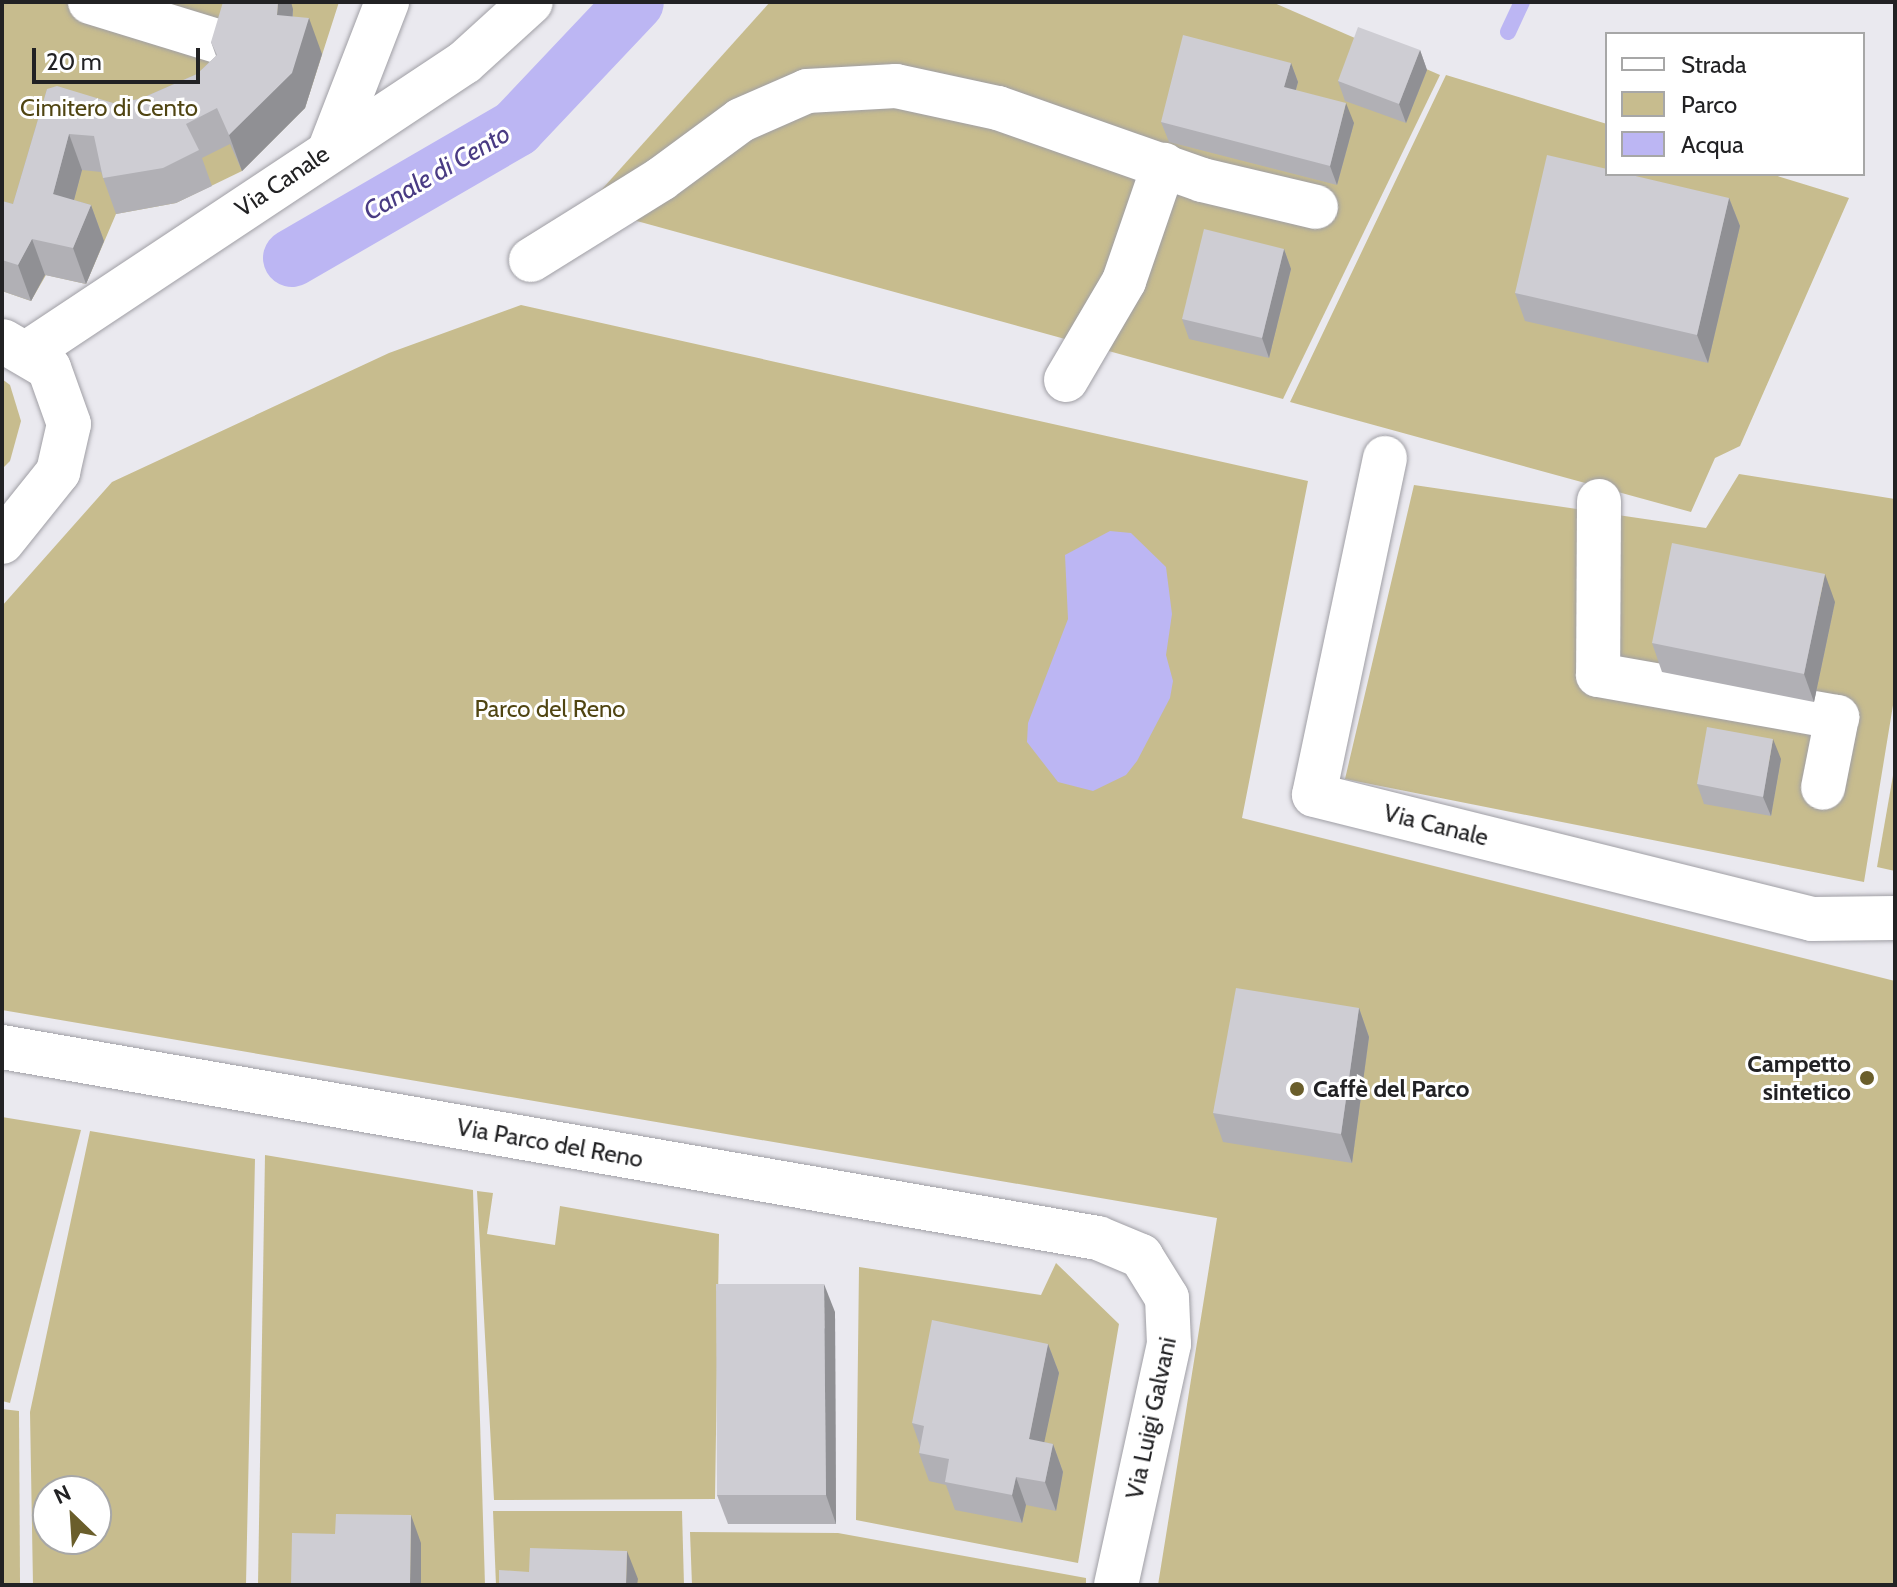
<!DOCTYPE html>
<meta charset="utf-8">
<style>
body{margin:0}
#map{position:relative;width:1897px;height:1587px;overflow:hidden;background:#eae9ef;font-family:Cabin,sans-serif}
div>[style]{position:absolute}
.green>*{inset:0;background:#c7bc8e}
.water>*{inset:0;background:#bcb6f3}
.stream>*{height:16px;margin:-8px;padding:0 8px;transform-origin:8px;border-radius:8px;background:#bcb6f3}
.canal>*{height:58px;margin:-29px;padding:0 29px;transform-origin:29px;border-radius:29px;background:#bcb6f3}
.roads{filter:drop-shadow(0 0 2px #a09fa5) drop-shadow(0 0 2px #a09fa5)}
.minor>*{height:44px;margin:-22px;padding:0 22px;transform-origin:22px;border-radius:22px;background:#fff}
.wall>*{inset:0;background:#b1b0b5}
.shaded-wall>*{inset:0;background:#909094}
.building>*{inset:0;background:#cecdd3}
.dots>*{width:22px;height:22px;translate:-50% -50%;box-sizing:border-box;border:4px solid #fff;border-radius:50%}
span{translate:-50% -50%;white-space:nowrap;text-align:center;line-height:1.15;-webkit-text-stroke:6px #fff;paint-order:stroke}
.park-label{font-size:24px;color:#504512}
.street-label{font-size:24px;color:#222224}
.poi-label{font-size:24px;color:#222224;font-weight:700}
.right{translate:-100% -50%;text-align:right}
.left{translate:0 -50%;text-align:left}
.water-label{font-size:26px;color:#493b83;font-style:italic}
.frame{position:absolute;inset:0;border:4px solid #222224;pointer-events:none}
.legend{position:absolute;left:1605px;top:32px;width:260px;height:144px;box-sizing:border-box;background:#fff;border:2px solid #a7a7a7;margin:0;padding:10px 14px;list-style:none;font-size:24px;color:#222224}
.legend li{display:flex;align-items:center;gap:16px;height:40px}
.legend b{width:40px;border:2px solid #a7a7a7}
.north{position:absolute;left:32px;top:1475px;width:80px;height:80px;box-sizing:border-box;background:#fff;border:2px solid #a7a7a7;border-radius:50%;rotate:335deg;font-size:22px;font-weight:700;line-height:32px;text-align:center;color:#222224}
.north::after{content:'';display:block;margin:auto;width:28px;height:36px;background:#6a5e2b;clip-path:polygon(50% 0,100% 100%,50% 72%,0 100%)}
.scale{position:absolute;left:32px;top:48px;width:168px;height:36px;box-sizing:border-box;border:4px solid #222224;border-top:0;padding-left:10px;font-size:24px;line-height:28px;white-space:nowrap;color:#222224;-webkit-text-stroke:6px #fff;paint-order:stroke}
</style>
<div id="map">
<div class="green">
<div style="clip-path:polygon(2px 2px,339px 2px,305px 108px,242px 171px,176px 203px,116px 214px,86px 284px,46px 275px,31px 301px,2px 291px)"></div>
<div style="clip-path:polygon(770px 2px,1272px 2px,1440px 75px,1283px 399px,586px 207px)"></div>
<div style="clip-path:polygon(1446px 75px,1607px 124px,1607px 174px,1771px 174px,1849px 198px,1740px 446px,1715px 458px,1691px 512px,1290px 402px)"></div>
<div style="clip-path:polygon(521px 305px,1308px 481px,1242px 818px,1895px 981px,1895px 1585px,1158px 1585px,1217px 1218px,2px 1010px,2px 606px,112px 482px,389px 353px)"></div>
<div style="clip-path:polygon(2px 379px,10px 385px,21px 421px,10px 461px,2px 469px)"></div>
<div style="clip-path:polygon(1739px 474px,1895px 499px,1895px 693px,1864px 882px,1345px 779px,1414px 485px,1706px 528px)"></div>
<div style="clip-path:polygon(1895px 764px,1895px 871px,1877px 867px)"></div>
<div style="clip-path:polygon(2px 1117px,81px 1130px,10px 1403px,2px 1401px)"></div>
<div style="clip-path:polygon(evenodd,90px 1131px,255px 1159px,246px 1585px,33px 1585px,30px 1412px,90px 1131px,48px 1491px,96px 1491px,96px 1539px,48px 1539px,48px 1491px)"></div>
<div style="clip-path:polygon(265px 1155px,473px 1190px,485px 1585px,258px 1585px)"></div>
<div style="clip-path:polygon(477px 1191px,493px 1193px,487px 1234px,555px 1245px,560px 1206px,719px 1234px,715px 1499px,494px 1500px)"></div>
<div style="clip-path:polygon(1056px 1263px,1119px 1324px,1078px 1563px,856px 1520px,859px 1267px,1041px 1295px)"></div>
<div style="clip-path:polygon(2px 1409px,19px 1411px,20px 1583px,2px 1584px)"></div>
<div style="clip-path:polygon(493px 1511px,682px 1511px,684px 1585px,496px 1585px)"></div>
<div style="clip-path:polygon(690px 1532px,838px 1533px,1086px 1578px,1086px 1585px,692px 1585px)"></div>
</div>
<div class="water">
<div style="clip-path:polygon(1110px 531px,1131px 533px,1166px 567px,1172px 614px,1166px 655px,1173px 681px,1170px 698px,1137px 761px,1126px 775px,1093px 791px,1058px 782px,1027px 742px,1028px 723px,1068px 619px,1065px 555px)"></div>
</div>
<div class="stream">
<div style="left:1508px;top:32px;width:33px;rotate:-65deg"></div>
</div>
<div class="canal">
<div style="left:292px;top:258px;width:259px;rotate:-30.1deg"></div>
<div style="left:516px;top:128px;width:173px;rotate:-46.6deg"></div>
</div>
<div class="roads">
<div class="minor">
<div style="left:90px;top:2px;width:150px;rotate:17.1deg"></div>
<div style="left:330px;top:149px;width:158px;rotate:-68.8deg"></div>
<div style="left:531px;top:260px;width:153px;rotate:-31.9deg"></div>
<div style="left:661px;top:179px;width:99px;rotate:-36.4deg"></div>
<div style="left:741px;top:120px;width:72px;rotate:-23.7deg"></div>
<div style="left:807px;top:91px;width:89px;rotate:-3.2deg"></div>
<div style="left:896px;top:86px;width:104px;rotate:12.2deg"></div>
<div style="left:998px;top:108px;width:216px;rotate:19.4deg"></div>
<div style="left:1202px;top:180px;width:117px;rotate:13.3deg"></div>
<div style="left:28px;top:352px;width:524px;rotate:-33.57deg"></div>
<div style="left:465px;top:62px;width:89px;rotate:-42.3deg"></div>
<div style="left:1066px;top:380px;width:115px;rotate:-59.6deg"></div>
<div style="left:1124px;top:281px;width:123px;rotate:-71deg"></div>
<div style="left:1385px;top:458px;width:344px;rotate:101.9deg"></div>
<div style="left:1314px;top:795px;width:513px;rotate:13.98deg"></div>
<div style="left:1812px;top:919px;width:83px;rotate:-0.7deg"></div>
<div style="left:1599px;top:501px;width:174px;rotate:90.3deg"></div>
<div style="left:1598px;top:675px;width:243px;rotate:10deg"></div>
<div style="left:1837px;top:717px;width:72px;rotate:101.2deg"></div>
<div style="left:2px;top:542px;width:90px;rotate:-51.3deg"></div>
<div style="left:58px;top:472px;width:49px;rotate:-77.1deg"></div>
<div style="left:69px;top:424px;width:59px;rotate:-109.7deg"></div>
<div style="left:49px;top:368px;width:53px;rotate:-149.6deg"></div>
<div style="left:2px;top:1047px;width:1113px;rotate:9.89deg"></div>
<div style="left:1098px;top:1238px;width:47px;rotate:22.7deg"></div>
<div style="left:1141px;top:1256px;width:49px;rotate:58.2deg"></div>
<div style="left:1167px;top:1298px;width:46px;rotate:87.5deg"></div>
<div style="left:1169px;top:1344px;width:247px;rotate:102.4deg"></div>
</div>
</div>
<div class="wall">
<div style="clip-path:polygon(293px 9px,293px 16px,322px 54px,305px 108px,242px 171px,230px 144px,202px 158px,212px 186px,176px 203px,116px 214px,101px 172px,82px 170px,74px 200px,91px 205px,104px 241px,86px 284px,45px 275px,31px 301px,2px 291px,2px 201px,13px 204px,47px 89px,113px 103px,140px 99px,197px 74px,216px 56px,211px 42px)"></div>
<div style="clip-path:polygon(1420px 50px,1427px 70px,1406px 123px,1345px 101px,1338px 81px)"></div>
<div style="clip-path:polygon(1291px 63px,1298px 82px,1296px 90px,1354px 123px,1337px 185px,1169px 142px,1161px 122px)"></div>
<div style="clip-path:polygon(1729px 198px,1740px 226px,1708px 363px,1525px 321px,1515px 293px)"></div>
<div style="clip-path:polygon(1284px 249px,1291px 269px,1269px 358px,1189px 339px,1182px 319px)"></div>
<div style="clip-path:polygon(1835px 602px,1814px 702px,1662px 672px,1652px 643px)"></div>
<div style="clip-path:polygon(1781px 759px,1771px 816px,1704px 804px,1697px 784px)"></div>
<div style="clip-path:polygon(1359px 1008px,1369px 1037px,1352px 1163px,1223px 1142px,1213px 1113px)"></div>
<div style="clip-path:polygon(835px 1312px,836px 1524px,728px 1524px,717px 1495px)"></div>
<div style="clip-path:polygon(1048px 1344px,1059px 1373px,1044px 1442px,1053px 1444px,1063px 1472px,1056px 1511px,1026px 1505px,1022px 1523px,955px 1510px,946px 1485px,929px 1481px,919px 1453px,920px 1446px,912px 1423px)"></div>
</div>
<div class="shaded-wall">
<div style="clip-path:polygon(278px 2px,291px 2px,293px 9px,290px 50px,277px 15px)"></div>
<div style="clip-path:polygon(309px 18px,322px 54px,305px 108px,242px 171px,229px 135px)"></div>
<div style="clip-path:polygon(1420px 50px,1427px 70px,1406px 123px,1399px 104px)"></div>
<div style="clip-path:polygon(1291px 63px,1298px 82px,1291px 107px,1284px 87px)"></div>
<div style="clip-path:polygon(1346px 103px,1354px 123px,1337px 185px,1330px 166px)"></div>
<div style="clip-path:polygon(69px 134px,82px 170px,66px 230px,53px 194px)"></div>
<div style="clip-path:polygon(1729px 198px,1740px 226px,1708px 363px,1697px 335px)"></div>
<div style="clip-path:polygon(91px 205px,104px 241px,86px 284px,73px 248px)"></div>
<div style="clip-path:polygon(32px 239px,45px 275px,31px 301px,18px 265px)"></div>
<div style="clip-path:polygon(1284px 249px,1291px 269px,1269px 358px,1262px 338px)"></div>
<div style="clip-path:polygon(1825px 574px,1835px 602px,1814px 702px,1804px 674px)"></div>
<div style="clip-path:polygon(1773px 739px,1781px 759px,1771px 816px,1763px 797px)"></div>
<div style="clip-path:polygon(1359px 1008px,1369px 1037px,1352px 1163px,1341px 1134px)"></div>
<div style="clip-path:polygon(824px 1284px,835px 1312px,836px 1524px,826px 1495px)"></div>
<div style="clip-path:polygon(1048px 1344px,1059px 1373px,1039px 1467px,1029px 1439px)"></div>
<div style="clip-path:polygon(1053px 1444px,1063px 1472px,1056px 1511px,1045px 1482px)"></div>
<div style="clip-path:polygon(1016px 1477px,1026px 1505px,1022px 1523px,1012px 1495px)"></div>
<div style="clip-path:polygon(411px 1515px,421px 1543px,421px 1585px,410px 1585px)"></div>
<div style="clip-path:polygon(627px 1551px,638px 1579px,637px 1585px,626px 1585px)"></div>
</div>
<div class="building">
<div style="clip-path:polygon(223px 2px,278px 2px,277px 15px,309px 18px,292px 73px,229px 135px,217px 108px,186px 124px,199px 150px,163px 168px,103px 178px,94px 136px,69px 134px,53px 194px,91px 205px,73px 248px,32px 239px,18px 265px,2px 260px,2px 201px,13px 204px,47px 89px,57px 86px,113px 103px,140px 99px,197px 74px,217px 55px,211px 42px)"></div>
<div style="clip-path:polygon(1358px 27px,1420px 50px,1399px 104px,1338px 81px)"></div>
<div style="clip-path:polygon(1183px 35px,1291px 63px,1284px 87px,1346px 103px,1330px 166px,1161px 122px)"></div>
<div style="clip-path:polygon(1547px 155px,1607px 169px,1607px 174px,1627px 174px,1729px 198px,1697px 335px,1515px 293px)"></div>
<div style="clip-path:polygon(1204px 229px,1284px 249px,1262px 338px,1182px 319px)"></div>
<div style="clip-path:polygon(1672px 543px,1825px 574px,1804px 674px,1652px 643px)"></div>
<div style="clip-path:polygon(1707px 727px,1773px 739px,1763px 797px,1697px 784px)"></div>
<div style="clip-path:polygon(1236px 988px,1359px 1008px,1341px 1134px,1213px 1113px)"></div>
<div style="clip-path:polygon(716px 1284px,824px 1284px,826px 1495px,717px 1495px)"></div>
<div style="clip-path:polygon(932px 1320px,1048px 1344px,1029px 1439px,1053px 1444px,1045px 1482px,1016px 1477px,1012px 1495px,945px 1482px,949px 1459px,919px 1453px,924px 1426px,912px 1423px)"></div>
<div style="clip-path:polygon(336px 1514px,411px 1515px,410px 1585px,291px 1585px,292px 1533px,335px 1534px)"></div>
<div style="clip-path:polygon(530px 1548px,627px 1551px,626px 1585px,499px 1585px,499px 1570px,529px 1572px)"></div>
</div>
<div class="dots">
<div style="left:1867px;top:1078px;background:#6a5e2b"></div>
<div style="left:1297px;top:1089px;background:#6a5e2b"></div>
</div>
<div class="park-label">
<span style="left:109px;top:108px">Cimitero di Cento</span>
<span style="left:550px;top:709px">Parco del Reno</span>
</div>
<div class="street-label">
<span style="left:282px;top:181px;rotate:-34deg">Via Canale</span>
<span style="left:1436px;top:825px;rotate:14deg">Via Canale</span>
<span style="left:550px;top:1143px;rotate:10deg">Via Parco del Reno</span>
<span style="left:1151px;top:1418px;rotate:-78deg">Via Luigi Galvani</span>
</div>
<div class="poi-label">
<span class="right" style="left:1851px;top:1078px">Campetto<br>sintetico</span>
<span class="left" style="left:1313px;top:1089px">Caffè del Parco</span>
</div>
<div class="water-label">
<span style="left:437px;top:173px;rotate:-30deg">Canale di Cento</span>
</div>
<div class="frame"></div>
<ul class="legend">
<li><b style="height:10px;background:#fff"></b>Strada</li>
<li><b style="height:22px;background:#c7bc8e"></b>Parco</li>
<li><b style="height:22px;background:#bcb6f3"></b>Acqua</li>
</ul>
<div class="north">N</div>
<div class="scale">20 m</div>
</div>
